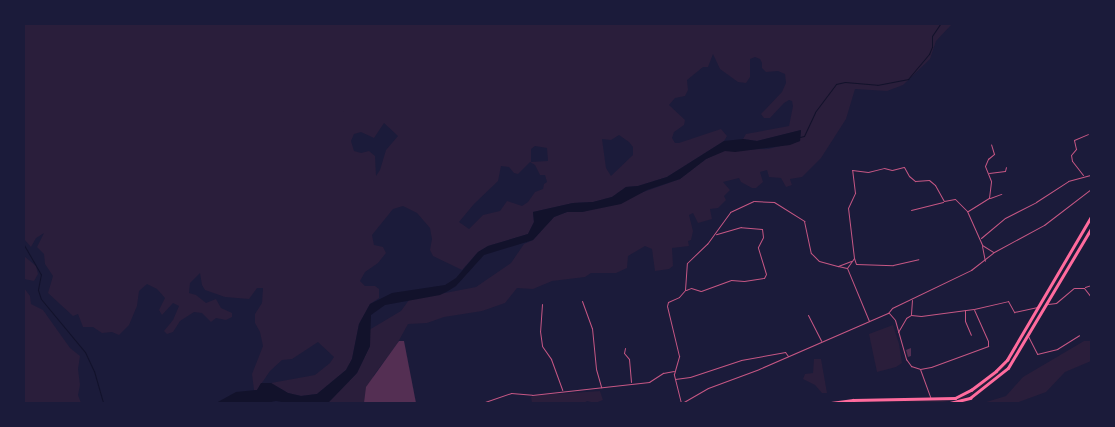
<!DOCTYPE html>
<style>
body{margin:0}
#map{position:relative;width:1115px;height:427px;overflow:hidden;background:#1b1b3a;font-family:"Roboto Condensed",sans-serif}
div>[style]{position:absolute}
.green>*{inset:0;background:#2a1e3b}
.water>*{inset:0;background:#12122b}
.stream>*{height:1px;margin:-0.5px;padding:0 0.5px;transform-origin:0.5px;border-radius:0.5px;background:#12122b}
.building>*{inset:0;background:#542f53}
.minor>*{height:1px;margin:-0.5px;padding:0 0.5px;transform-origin:0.5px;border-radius:0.5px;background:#c65784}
.trunk>*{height:2.5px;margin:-1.25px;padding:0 1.25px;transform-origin:1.25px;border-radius:1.25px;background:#ff6b9d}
span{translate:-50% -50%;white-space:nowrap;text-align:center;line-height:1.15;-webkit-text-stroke:4px #1b1b3a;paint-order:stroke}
.frame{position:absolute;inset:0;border:25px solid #1b1b3a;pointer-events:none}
</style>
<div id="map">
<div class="green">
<div style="clip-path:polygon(evenodd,24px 24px,952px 24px,936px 41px,930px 59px,903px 85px,887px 91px,855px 89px,846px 119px,821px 158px,802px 177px,790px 179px,792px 185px,786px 187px,781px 178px,769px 177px,767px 170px,760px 172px,763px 182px,756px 188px,752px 188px,741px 182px,739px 178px,723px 182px,730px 190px,724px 196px,726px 200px,718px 208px,710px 209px,712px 219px,698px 223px,693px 213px,689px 215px,693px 231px,691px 240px,688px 241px,689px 246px,672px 248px,673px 266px,669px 269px,655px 271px,652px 249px,645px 246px,628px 256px,627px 268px,616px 273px,591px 273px,585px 277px,552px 281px,533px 289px,517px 288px,505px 303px,482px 311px,444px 317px,427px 323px,408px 324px,397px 344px,374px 375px,365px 403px,328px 403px,357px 373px,370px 346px,369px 330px,401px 311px,409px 300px,476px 287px,511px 263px,524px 244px,533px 240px,554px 217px,567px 212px,582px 212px,604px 206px,680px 179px,706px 159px,725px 150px,768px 149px,800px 141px,801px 130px,757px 141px,743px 139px,746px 134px,789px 126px,793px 106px,792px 101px,789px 100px,784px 103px,770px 118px,764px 118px,761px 114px,782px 92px,786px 83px,785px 74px,778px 71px,766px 72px,762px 68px,762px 63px,760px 59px,755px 57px,750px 59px,750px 77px,746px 83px,738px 82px,720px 69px,713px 54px,708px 67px,703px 67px,687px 80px,688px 90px,685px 96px,675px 98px,669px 105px,685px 120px,684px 125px,674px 132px,672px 138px,675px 143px,679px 143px,721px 129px,727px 136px,724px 141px,667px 177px,638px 186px,626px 187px,612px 197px,593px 202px,573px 203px,533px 212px,534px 222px,528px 234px,488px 246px,478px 252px,462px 270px,433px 256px,430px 250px,432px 239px,430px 228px,417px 213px,403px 206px,393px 209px,372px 235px,374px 245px,383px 247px,386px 253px,378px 263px,365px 272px,360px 281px,365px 286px,375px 286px,379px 289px,379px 298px,370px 304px,359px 324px,352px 359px,346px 370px,317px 394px,301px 396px,288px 393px,271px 383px,315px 375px,330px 363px,334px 357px,318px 342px,292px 359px,282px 360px,270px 371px,257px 390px,254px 390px,252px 374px,263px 346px,260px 332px,255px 323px,255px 314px,262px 303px,263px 288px,257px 288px,249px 299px,225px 297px,205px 290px,202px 285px,200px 273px,190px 283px,189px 293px,196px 295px,206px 303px,216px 299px,221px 308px,232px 313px,232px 317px,226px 320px,216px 318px,211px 322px,202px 313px,194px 312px,180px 321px,173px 332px,167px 334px,164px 331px,173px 320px,179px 306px,173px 303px,162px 315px,159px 310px,165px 298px,157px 289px,147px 284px,139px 291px,137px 306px,129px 325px,119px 335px,112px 332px,102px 333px,93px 327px,83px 327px,78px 314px,73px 316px,48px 293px,53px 276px,45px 264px,44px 254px,37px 247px,44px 233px,36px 238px,31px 247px,24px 239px,24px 24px,384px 123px,398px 136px,386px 150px,380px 170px,376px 176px,375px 156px,369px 151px,361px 153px,354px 151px,351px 141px,354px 134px,361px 132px,374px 138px,384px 123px,24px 24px,619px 135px,629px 142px,633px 147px,633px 155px,611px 176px,606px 168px,602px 139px,611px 140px,619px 135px,24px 24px,535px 146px,547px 148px,548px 161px,531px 162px,531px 149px,535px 146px,24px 24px,530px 162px,535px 165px,540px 175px,545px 175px,547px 182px,544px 184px,543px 189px,535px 192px,528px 202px,522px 206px,507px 201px,500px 211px,483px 215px,469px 229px,459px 222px,474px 204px,498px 181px,501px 166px,509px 167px,514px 173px,518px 174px,530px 162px)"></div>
<div style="clip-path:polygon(1091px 224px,1006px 365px,997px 375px,971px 395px,961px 399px,943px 402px,836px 403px,952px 400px,970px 394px,999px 371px,1007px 362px)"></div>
<div style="clip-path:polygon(24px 256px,36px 266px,38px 274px,34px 281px,24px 279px)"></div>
<div style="clip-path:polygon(24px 288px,30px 296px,31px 304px,43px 310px,70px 348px,80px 356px,78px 369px,80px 385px,78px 395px,81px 403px,24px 403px)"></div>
<div style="clip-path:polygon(893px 325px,899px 344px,902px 363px,896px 367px,877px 372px,869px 334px)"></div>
<div style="clip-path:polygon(1084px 341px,1091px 341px,1091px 361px,1065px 372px,1046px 392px,1016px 403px,983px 403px,1006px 396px,1023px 377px)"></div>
<div style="clip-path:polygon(814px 359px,821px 359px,827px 393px,822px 393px,815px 385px,803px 379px,805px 374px,813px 373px)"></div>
<div style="clip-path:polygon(600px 391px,603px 400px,595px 403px,587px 401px,584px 403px,532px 403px,531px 397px,541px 395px)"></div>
</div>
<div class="water">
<div style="clip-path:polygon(801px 130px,800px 141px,790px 145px,735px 152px,725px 151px,706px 159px,680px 179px,647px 190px,621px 204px,582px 212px,567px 212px,554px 217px,533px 240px,484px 255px,456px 286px,448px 291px,440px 295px,385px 305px,371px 315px,370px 346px,357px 373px,328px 403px,288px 403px,276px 401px,266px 403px,216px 403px,236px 392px,257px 390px,261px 383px,271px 383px,288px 393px,301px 396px,317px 394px,346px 370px,352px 359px,359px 324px,370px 304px,392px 293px,445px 285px,456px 278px,478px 252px,488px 246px,528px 234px,534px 222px,533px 212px,573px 203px,593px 202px,612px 197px,626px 187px,638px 186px,667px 177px,724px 141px,743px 139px,757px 141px)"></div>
</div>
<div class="stream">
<div style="left:800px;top:137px;width:4px;rotate:-14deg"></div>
<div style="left:804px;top:136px;width:26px;rotate:-65deg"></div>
<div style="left:815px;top:112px;width:35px;rotate:-53deg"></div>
<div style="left:836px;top:84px;width:9px;rotate:-13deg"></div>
<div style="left:845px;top:82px;width:32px;rotate:5deg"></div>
<div style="left:877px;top:85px;width:32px;rotate:-11deg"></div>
<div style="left:908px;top:79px;width:33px;rotate:-50deg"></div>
<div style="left:929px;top:54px;width:8px;rotate:-67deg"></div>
<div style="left:932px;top:47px;width:11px;rotate:-90deg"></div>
<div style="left:932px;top:36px;width:14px;rotate:-56deg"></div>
<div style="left:24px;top:245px;width:34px;rotate:60deg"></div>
<div style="left:41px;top:274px;width:16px;rotate:101deg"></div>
<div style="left:38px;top:290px;width:9px;rotate:72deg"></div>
<div style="left:41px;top:299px;width:69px;rotate:50.3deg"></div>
<div style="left:85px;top:352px;width:21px;rotate:65deg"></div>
<div style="left:94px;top:371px;width:33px;rotate:74deg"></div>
</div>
<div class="building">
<div style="clip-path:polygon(399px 341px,404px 341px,416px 403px,364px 403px,366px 387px)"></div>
<div style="clip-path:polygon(911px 348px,911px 356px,908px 357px,906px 350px)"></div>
</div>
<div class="minor">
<div style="left:989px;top:173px;width:16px;rotate:-7deg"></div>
<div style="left:1005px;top:171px;width:4px;rotate:-76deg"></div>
<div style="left:1083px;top:175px;width:18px;rotate:-128deg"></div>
<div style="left:1072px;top:161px;width:6px;rotate:-99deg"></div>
<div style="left:1071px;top:155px;width:8px;rotate:-50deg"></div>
<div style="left:1076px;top:149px;width:9px;rotate:-103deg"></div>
<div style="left:1074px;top:140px;width:15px;rotate:-23deg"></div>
<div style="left:990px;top:198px;width:12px;rotate:-20deg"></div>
<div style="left:911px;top:210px;width:33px;rotate:-14deg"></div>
<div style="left:968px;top:211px;width:25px;rotate:-32deg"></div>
<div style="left:989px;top:198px;width:17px;rotate:-83deg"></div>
<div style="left:991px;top:181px;width:16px;rotate:-112deg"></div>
<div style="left:985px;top:166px;width:8px;rotate:-67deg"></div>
<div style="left:988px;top:159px;width:8px;rotate:-40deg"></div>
<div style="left:994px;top:154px;width:10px;rotate:-107deg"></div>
<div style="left:981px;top:238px;width:31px;rotate:-40deg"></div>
<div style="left:1005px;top:218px;width:35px;rotate:-27deg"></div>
<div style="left:1036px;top:202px;width:38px;rotate:-33deg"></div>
<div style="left:1068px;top:181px;width:24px;rotate:-15deg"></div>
<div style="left:982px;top:246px;width:15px;rotate:79deg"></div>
<div style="left:854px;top:258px;width:6px;rotate:72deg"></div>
<div style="left:856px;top:264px;width:37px;rotate:2deg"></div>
<div style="left:893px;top:265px;width:26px;rotate:-13deg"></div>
<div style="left:838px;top:266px;width:9px;rotate:13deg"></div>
<div style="left:1085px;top:287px;width:6px;rotate:-18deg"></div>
<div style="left:686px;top:290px;width:5px;rotate:-22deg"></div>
<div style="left:691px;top:288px;width:10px;rotate:17deg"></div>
<div style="left:701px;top:291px;width:32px;rotate:-20deg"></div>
<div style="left:731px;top:280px;width:13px;rotate:4deg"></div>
<div style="left:744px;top:281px;width:20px;rotate:-9deg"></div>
<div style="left:764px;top:278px;width:4px;rotate:-63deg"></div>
<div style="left:766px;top:274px;width:28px;rotate:-107deg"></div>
<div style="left:758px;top:247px;width:11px;rotate:-63deg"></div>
<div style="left:763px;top:237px;width:8px;rotate:-97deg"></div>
<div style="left:762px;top:229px;width:21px;rotate:-175deg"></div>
<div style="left:741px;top:227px;width:26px;rotate:164deg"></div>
<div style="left:582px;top:301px;width:29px;rotate:70deg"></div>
<div style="left:592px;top:328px;width:41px;rotate:84.4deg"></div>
<div style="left:596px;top:369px;width:19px;rotate:74deg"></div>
<div style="left:542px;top:304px;width:27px;rotate:94deg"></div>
<div style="left:540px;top:331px;width:15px;rotate:82deg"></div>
<div style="left:542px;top:346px;width:16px;rotate:55deg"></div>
<div style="left:551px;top:359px;width:33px;rotate:70deg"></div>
<div style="left:1048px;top:304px;width:8px;rotate:-7deg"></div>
<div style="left:1056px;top:303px;width:23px;rotate:-40deg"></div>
<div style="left:1074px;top:288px;width:10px"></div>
<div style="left:1084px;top:288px;width:11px;rotate:52deg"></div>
<div style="left:965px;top:310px;width:11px;rotate:90deg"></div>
<div style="left:965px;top:321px;width:15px;rotate:67deg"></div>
<div style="left:889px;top:313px;width:9px;rotate:49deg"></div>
<div style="left:895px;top:320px;width:41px;rotate:74.2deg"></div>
<div style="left:906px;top:359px;width:9px;rotate:54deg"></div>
<div style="left:911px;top:366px;width:9px;rotate:18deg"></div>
<div style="left:920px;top:369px;width:30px;rotate:70deg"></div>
<div style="left:911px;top:314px;width:14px;rotate:-86deg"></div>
<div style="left:808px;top:315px;width:29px;rotate:63deg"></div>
<div style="left:869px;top:321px;width:57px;rotate:-112.5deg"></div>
<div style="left:847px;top:268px;width:12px;rotate:-55deg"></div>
<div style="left:854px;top:258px;width:50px;rotate:-96.8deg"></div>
<div style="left:848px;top:208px;width:17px;rotate:-65deg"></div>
<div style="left:855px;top:193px;width:23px;rotate:-97deg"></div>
<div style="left:852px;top:170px;width:16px;rotate:7deg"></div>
<div style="left:868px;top:172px;width:16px;rotate:-14deg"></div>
<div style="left:884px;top:168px;width:8px;rotate:14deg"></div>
<div style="left:892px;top:170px;width:12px;rotate:-14deg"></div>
<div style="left:904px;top:167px;width:10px;rotate:61deg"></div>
<div style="left:909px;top:176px;width:8px;rotate:40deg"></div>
<div style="left:915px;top:181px;width:14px;rotate:-4deg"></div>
<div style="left:929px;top:180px;width:8px;rotate:40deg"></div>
<div style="left:935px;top:185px;width:18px;rotate:61deg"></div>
<div style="left:944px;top:201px;width:11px;rotate:-10deg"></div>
<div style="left:955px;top:199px;width:17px;rotate:45deg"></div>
<div style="left:967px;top:211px;width:37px;rotate:66deg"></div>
<div style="left:982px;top:245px;width:13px;rotate:32deg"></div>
<div style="left:898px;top:332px;width:16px;rotate:-60deg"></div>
<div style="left:906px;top:318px;width:6px;rotate:-31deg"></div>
<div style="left:911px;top:315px;width:10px;rotate:6deg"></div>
<div style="left:921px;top:316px;width:53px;rotate:-7.5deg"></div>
<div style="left:974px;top:309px;width:35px;rotate:-13deg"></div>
<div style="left:1008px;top:301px;width:13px;rotate:61deg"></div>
<div style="left:1014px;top:312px;width:24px;rotate:-12deg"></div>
<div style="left:1028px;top:336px;width:20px;rotate:63deg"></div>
<div style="left:1037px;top:354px;width:21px;rotate:-14deg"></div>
<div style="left:1057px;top:349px;width:26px;rotate:-32deg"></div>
<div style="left:625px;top:348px;width:5px;rotate:101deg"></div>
<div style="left:624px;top:353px;width:8px;rotate:50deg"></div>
<div style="left:629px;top:359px;width:23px;rotate:85deg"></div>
<div style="left:920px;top:369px;width:11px;rotate:-10deg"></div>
<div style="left:931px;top:367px;width:61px;rotate:-20.2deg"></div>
<div style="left:988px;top:346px;width:5px;rotate:-90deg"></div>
<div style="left:988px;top:341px;width:34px;rotate:-114deg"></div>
<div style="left:675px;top:379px;width:15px;rotate:-8deg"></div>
<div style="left:690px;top:377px;width:54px;rotate:-18.4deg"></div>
<div style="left:741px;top:360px;width:45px;rotate:-10.3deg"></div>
<div style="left:785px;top:352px;width:5px;rotate:53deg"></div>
<div style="left:482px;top:403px;width:31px;rotate:-19deg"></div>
<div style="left:511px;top:393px;width:21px;rotate:5deg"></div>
<div style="left:532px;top:395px;width:118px;rotate:-6.3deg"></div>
<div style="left:649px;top:382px;width:17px;rotate:-33deg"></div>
<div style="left:663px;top:373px;width:11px;rotate:-10deg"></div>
<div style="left:681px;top:403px;width:30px;rotate:-104deg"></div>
<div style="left:674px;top:374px;width:19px;rotate:-74deg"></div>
<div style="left:679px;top:356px;width:51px;rotate:-103.5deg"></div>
<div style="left:667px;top:306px;width:4px;rotate:-76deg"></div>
<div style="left:668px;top:302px;width:12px;rotate:-24deg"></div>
<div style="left:679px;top:297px;width:9px;rotate:-49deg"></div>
<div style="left:685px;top:290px;width:27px;rotate:-86deg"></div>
<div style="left:687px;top:263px;width:28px;rotate:-44deg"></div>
<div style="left:707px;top:244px;width:39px;rotate:-54deg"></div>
<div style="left:730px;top:212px;width:26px;rotate:-25deg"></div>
<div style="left:754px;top:201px;width:20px;rotate:3deg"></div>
<div style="left:774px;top:202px;width:36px;rotate:32deg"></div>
<div style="left:804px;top:221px;width:33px;rotate:78deg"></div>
<div style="left:811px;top:253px;width:11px;rotate:45deg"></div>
<div style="left:819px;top:261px;width:20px;rotate:15deg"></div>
<div style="left:838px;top:266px;width:14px;rotate:-21deg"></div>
<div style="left:682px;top:403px;width:30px;rotate:-30deg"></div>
<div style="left:708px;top:388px;width:54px;rotate:-20.4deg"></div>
<div style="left:759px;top:369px;width:141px;rotate:-23.5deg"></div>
<div style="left:888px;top:313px;width:6px;rotate:-51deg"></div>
<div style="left:892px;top:308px;width:88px;rotate:-25.7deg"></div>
<div style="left:971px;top:270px;width:29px;rotate:-38deg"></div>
<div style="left:994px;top:252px;width:57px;rotate:-28.4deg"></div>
<div style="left:1044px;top:225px;width:59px;rotate:-37.5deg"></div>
</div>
<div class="trunk">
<div style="left:831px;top:403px;width:22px;rotate:-8deg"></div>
<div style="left:853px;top:400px;width:102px;rotate:-1.1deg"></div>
<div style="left:955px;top:398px;width:18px;rotate:-27deg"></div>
<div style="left:971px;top:390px;width:31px;rotate:-37deg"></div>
<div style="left:996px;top:371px;width:16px;rotate:-45deg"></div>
<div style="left:1007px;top:360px;width:166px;rotate:-59.6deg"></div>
<div style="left:950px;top:403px;width:21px;rotate:-14deg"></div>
<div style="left:970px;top:398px;width:48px;rotate:-38.3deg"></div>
<div style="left:1008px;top:368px;width:162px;rotate:-59.2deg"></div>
</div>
<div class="frame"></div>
</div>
